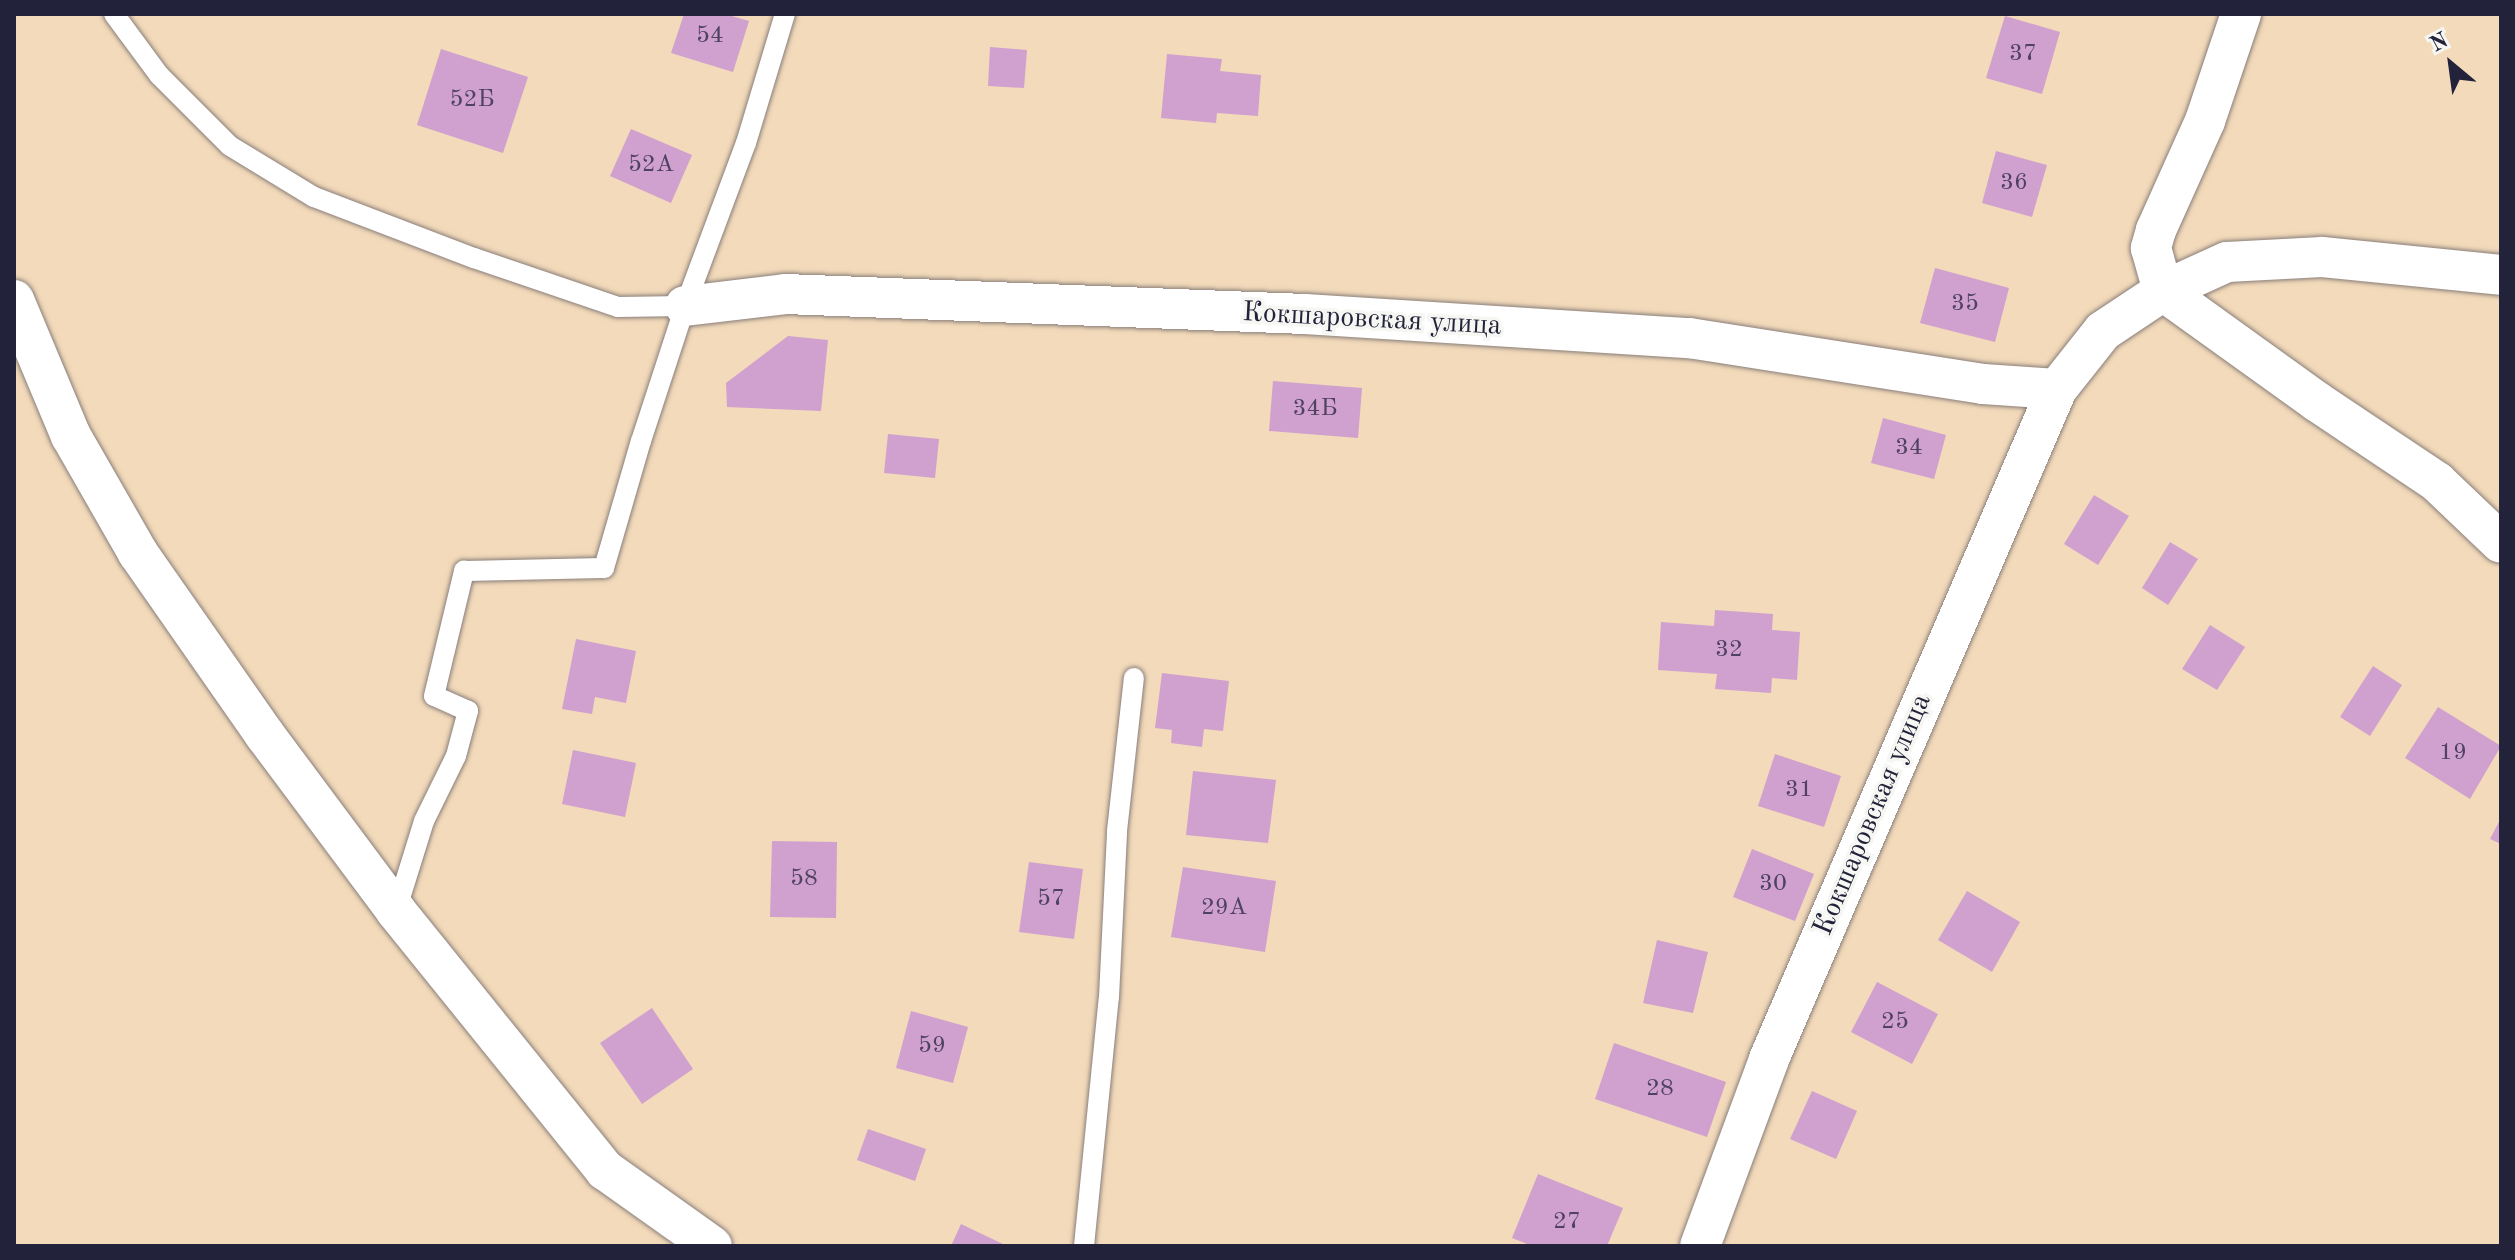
<!DOCTYPE html>
<meta charset="utf-8">
<style>
body{margin:0}
#map{position:relative;width:2515px;height:1260px;overflow:hidden;background:#f2daba;font-family:"Old Standard TT",serif}
div>[style]{position:absolute}
.building>*{inset:0;background:#d0a0cf}
.roads{filter:drop-shadow(0 0 2px #8a7e7a) drop-shadow(0 0 2px #8a7e7a)}
.service>*{height:20px;margin:-10px;padding:0 10px;transform-origin:10px;border-radius:10px;background:#fff}
.minor>*{height:40px;margin:-20px;padding:0 20px;transform-origin:20px;border-radius:20px;background:#fff}
span{translate:-50% -50%;white-space:nowrap;text-align:center;line-height:1.15;-webkit-text-stroke:7px #f6f6f2;paint-order:stroke}
.number-label{font-size:24px;color:#4e4260}
.number-label span{-webkit-text-stroke-width:0}
.street-label{font-size:28px;color:#22223b}
.frame{position:absolute;inset:0;border:16px solid #22223b;pointer-events:none}
.north{position:absolute;left:2411px;top:24px;width:80px;height:80px;-webkit-text-stroke:6px #f6f6f2;paint-order:stroke;rotate:331deg;font-size:22px;font-weight:700;line-height:32px;text-align:center;color:#22223b}
.north::after{content:'';display:block;margin:auto;width:28px;height:36px;background:#22223b;clip-path:polygon(50% 0,100% 100%,50% 72%,0 100%)}
</style>
<div id="map">
<div class="building">
<div style="clip-path:polygon(684px 14px,725px 14px,749px 21px,733px 72px,671px 53px)"></div>
<div style="clip-path:polygon(2005px 16px,2060px 32px,2042px 94px,1986px 78px)"></div>
<div style="clip-path:polygon(990px 47px,1027px 50px,1024px 88px,988px 86px)"></div>
<div style="clip-path:polygon(441px 49px,528px 77px,503px 153px,417px 125px)"></div>
<div style="clip-path:polygon(1167px 54px,1222px 59px,1220px 71px,1261px 75px,1258px 116px,1217px 113px,1216px 123px,1161px 118px)"></div>
<div style="clip-path:polygon(631px 129px,692px 155px,671px 203px,610px 176px)"></div>
<div style="clip-path:polygon(1996px 151px,2047px 165px,2032px 217px,1982px 203px)"></div>
<div style="clip-path:polygon(1935px 268px,2009px 288px,1995px 342px,1920px 323px)"></div>
<div style="clip-path:polygon(788px 336px,828px 340px,821px 411px,727px 407px,726px 383px)"></div>
<div style="clip-path:polygon(1273px 381px,1362px 388px,1358px 438px,1269px 431px)"></div>
<div style="clip-path:polygon(1883px 418px,1946px 435px,1934px 479px,1871px 463px)"></div>
<div style="clip-path:polygon(888px 434px,939px 439px,935px 478px,884px 473px)"></div>
<div style="clip-path:polygon(2094px 495px,2129px 516px,2098px 565px,2064px 544px)"></div>
<div style="clip-path:polygon(2170px 542px,2198px 559px,2168px 605px,2142px 588px)"></div>
<div style="clip-path:polygon(1715px 610px,1773px 614px,1772px 630px,1800px 632px,1797px 680px,1772px 678px,1771px 693px,1715px 689px,1717px 674px,1658px 670px,1661px 622px,1714px 626px)"></div>
<div style="clip-path:polygon(2210px 625px,2245px 647px,2217px 690px,2182px 669px)"></div>
<div style="clip-path:polygon(576px 639px,636px 651px,626px 703px,595px 697px,592px 714px,562px 709px)"></div>
<div style="clip-path:polygon(2373px 666px,2402px 685px,2370px 736px,2340px 717px)"></div>
<div style="clip-path:polygon(1162px 673px,1229px 681px,1223px 731px,1204px 729px,1202px 747px,1171px 743px,1172px 730px,1155px 728px)"></div>
<div style="clip-path:polygon(2438px 707px,2501px 746px,2470px 799px,2405px 758px)"></div>
<div style="clip-path:polygon(573px 750px,636px 763px,625px 817px,562px 804px)"></div>
<div style="clip-path:polygon(1775px 754px,1841px 776px,1824px 827px,1758px 806px)"></div>
<div style="clip-path:polygon(1193px 771px,1276px 780px,1268px 843px,1186px 835px)"></div>
<div style="clip-path:polygon(2501px 818px,2501px 844px,2490px 839px)"></div>
<div style="clip-path:polygon(772px 841px,837px 842px,836px 918px,770px 917px)"></div>
<div style="clip-path:polygon(1752px 849px,1814px 874px,1795px 921px,1733px 897px)"></div>
<div style="clip-path:polygon(1029px 862px,1083px 869px,1074px 939px,1019px 932px)"></div>
<div style="clip-path:polygon(1183px 867px,1276px 881px,1265px 952px,1171px 937px)"></div>
<div style="clip-path:polygon(1967px 891px,2020px 922px,1992px 972px,1938px 940px)"></div>
<div style="clip-path:polygon(1657px 940px,1708px 952px,1693px 1013px,1643px 1003px)"></div>
<div style="clip-path:polygon(1877px 982px,1938px 1014px,1912px 1064px,1851px 1032px)"></div>
<div style="clip-path:polygon(652px 1008px,693px 1069px,642px 1104px,600px 1043px)"></div>
<div style="clip-path:polygon(911px 1011px,968px 1027px,953px 1083px,896px 1068px)"></div>
<div style="clip-path:polygon(1614px 1043px,1726px 1082px,1707px 1137px,1595px 1099px)"></div>
<div style="clip-path:polygon(1812px 1091px,1857px 1111px,1836px 1159px,1790px 1139px)"></div>
<div style="clip-path:polygon(868px 1129px,926px 1149px,915px 1181px,857px 1160px)"></div>
<div style="clip-path:polygon(1538px 1174px,1623px 1208px,1607px 1246px,1532px 1246px,1512px 1238px)"></div>
<div style="clip-path:polygon(961px 1224px,1007px 1246px,951px 1246px)"></div>
</div>
<div class="roads">
<div class="service">
<div style="left:114px;top:14px;width:76px;rotate:53.6deg"></div>
<div style="left:159px;top:75px;width:100px;rotate:45deg"></div>
<div style="left:230px;top:146px;width:98px;rotate:31.3deg"></div>
<div style="left:314px;top:197px;width:171px;rotate:20.9deg"></div>
<div style="left:474px;top:258px;width:152px;rotate:18.8deg"></div>
<div style="left:618px;top:307px;width:67px;rotate:-0.9deg"></div>
<div style="left:396px;top:911px;width:94px;rotate:-72.7deg"></div>
<div style="left:424px;top:821px;width:72px;rotate:-63.8deg"></div>
<div style="left:456px;top:756px;width:47px;rotate:-75.1deg"></div>
<div style="left:468px;top:711px;width:37px;rotate:-156deg"></div>
<div style="left:434px;top:696px;width:129px;rotate:-76.5deg"></div>
<div style="left:464px;top:571px;width:140px;rotate:-1.2deg"></div>
<div style="left:604px;top:568px;width:132px;rotate:-73.8deg"></div>
<div style="left:641px;top:441px;width:142px;rotate:-71.9deg"></div>
<div style="left:685px;top:306px;width:174px;rotate:-69.5deg"></div>
<div style="left:746px;top:143px;width:135px;rotate:-73.2deg"></div>
<div style="left:1084px;top:1246px;width:250px;rotate:-84.3deg"></div>
<div style="left:1109px;top:997px;width:166px;rotate:-87.2deg"></div>
<div style="left:1117px;top:831px;width:154px;rotate:-83.7deg"></div>
</div>
<div class="minor">
<div style="left:2241px;top:14px;width:113px;rotate:108.6deg"></div>
<div style="left:2205px;top:121px;width:120px;rotate:114.2deg"></div>
<div style="left:2156px;top:230px;width:19px;rotate:106deg"></div>
<div style="left:2151px;top:248px;width:45px;rotate:74.4deg"></div>
<div style="left:2163px;top:291px;width:188px;rotate:35.7deg"></div>
<div style="left:2316px;top:401px;width:146px;rotate:33.8deg"></div>
<div style="left:2437px;top:482px;width:88px;rotate:43.6deg"></div>
<div style="left:14px;top:300px;width:147px;rotate:67.3deg"></div>
<div style="left:71px;top:436px;width:135px;rotate:60.2deg"></div>
<div style="left:138px;top:553px;width:222px;rotate:55.1deg"></div>
<div style="left:265px;top:735px;width:219px;rotate:53.3deg"></div>
<div style="left:396px;top:911px;width:333px;rotate:51.1deg"></div>
<div style="left:605px;top:1170px;width:131px;rotate:35.4deg"></div>
<div style="left:685px;top:306px;width:101px;rotate:-6.8deg"></div>
<div style="left:785px;top:294px;width:520px;rotate:2.2deg"></div>
<div style="left:1305px;top:314px;width:385px;rotate:3.6deg"></div>
<div style="left:1689px;top:338px;width:298px;rotate:8.9deg"></div>
<div style="left:1983px;top:384px;width:74px;rotate:3.9deg"></div>
<div style="left:1700px;top:1246px;width:199px;rotate:-69.7deg"></div>
<div style="left:1769px;top:1059px;width:729px;rotate:-66.74deg"></div>
<div style="left:2057px;top:389px;width:74px;rotate:-51.6deg"></div>
<div style="left:2103px;top:331px;width:72px;rotate:-33.7deg"></div>
<div style="left:2163px;top:291px;width:70px;rotate:-24.4deg"></div>
<div style="left:2227px;top:262px;width:95px;rotate:-3deg"></div>
<div style="left:2322px;top:257px;width:180px;rotate:5.7deg"></div>
</div>
</div>
<div class="number-label">
<span style="left:710px;top:37px">54</span>
<span style="left:2023px;top:55px">37</span>
<span style="left:472px;top:101px">52Б</span>
<span style="left:651px;top:166px">52А</span>
<span style="left:2014px;top:184px">36</span>
<span style="left:1965px;top:305px">35</span>
<span style="left:1315px;top:410px">34Б</span>
<span style="left:1909px;top:449px">34</span>
<span style="left:1729px;top:651px">32</span>
<span style="left:2453px;top:754px">19</span>
<span style="left:1799px;top:791px">31</span>
<span style="left:804px;top:880px">58</span>
<span style="left:1773px;top:885px">30</span>
<span style="left:1051px;top:900px">57</span>
<span style="left:1224px;top:909px">29А</span>
<span style="left:1895px;top:1023px">25</span>
<span style="left:932px;top:1047px">59</span>
<span style="left:1660px;top:1090px">28</span>
<span style="left:1567px;top:1223px">27</span>
</div>
<div class="street-label">
<span style="left:1372px;top:320px;rotate:3deg">Кокшаровская улица</span>
<span style="left:1873px;top:815px;rotate:-67deg">Кокшаровская улица</span>
</div>
<div class="frame"></div>
<div class="north">N</div>
</div>
